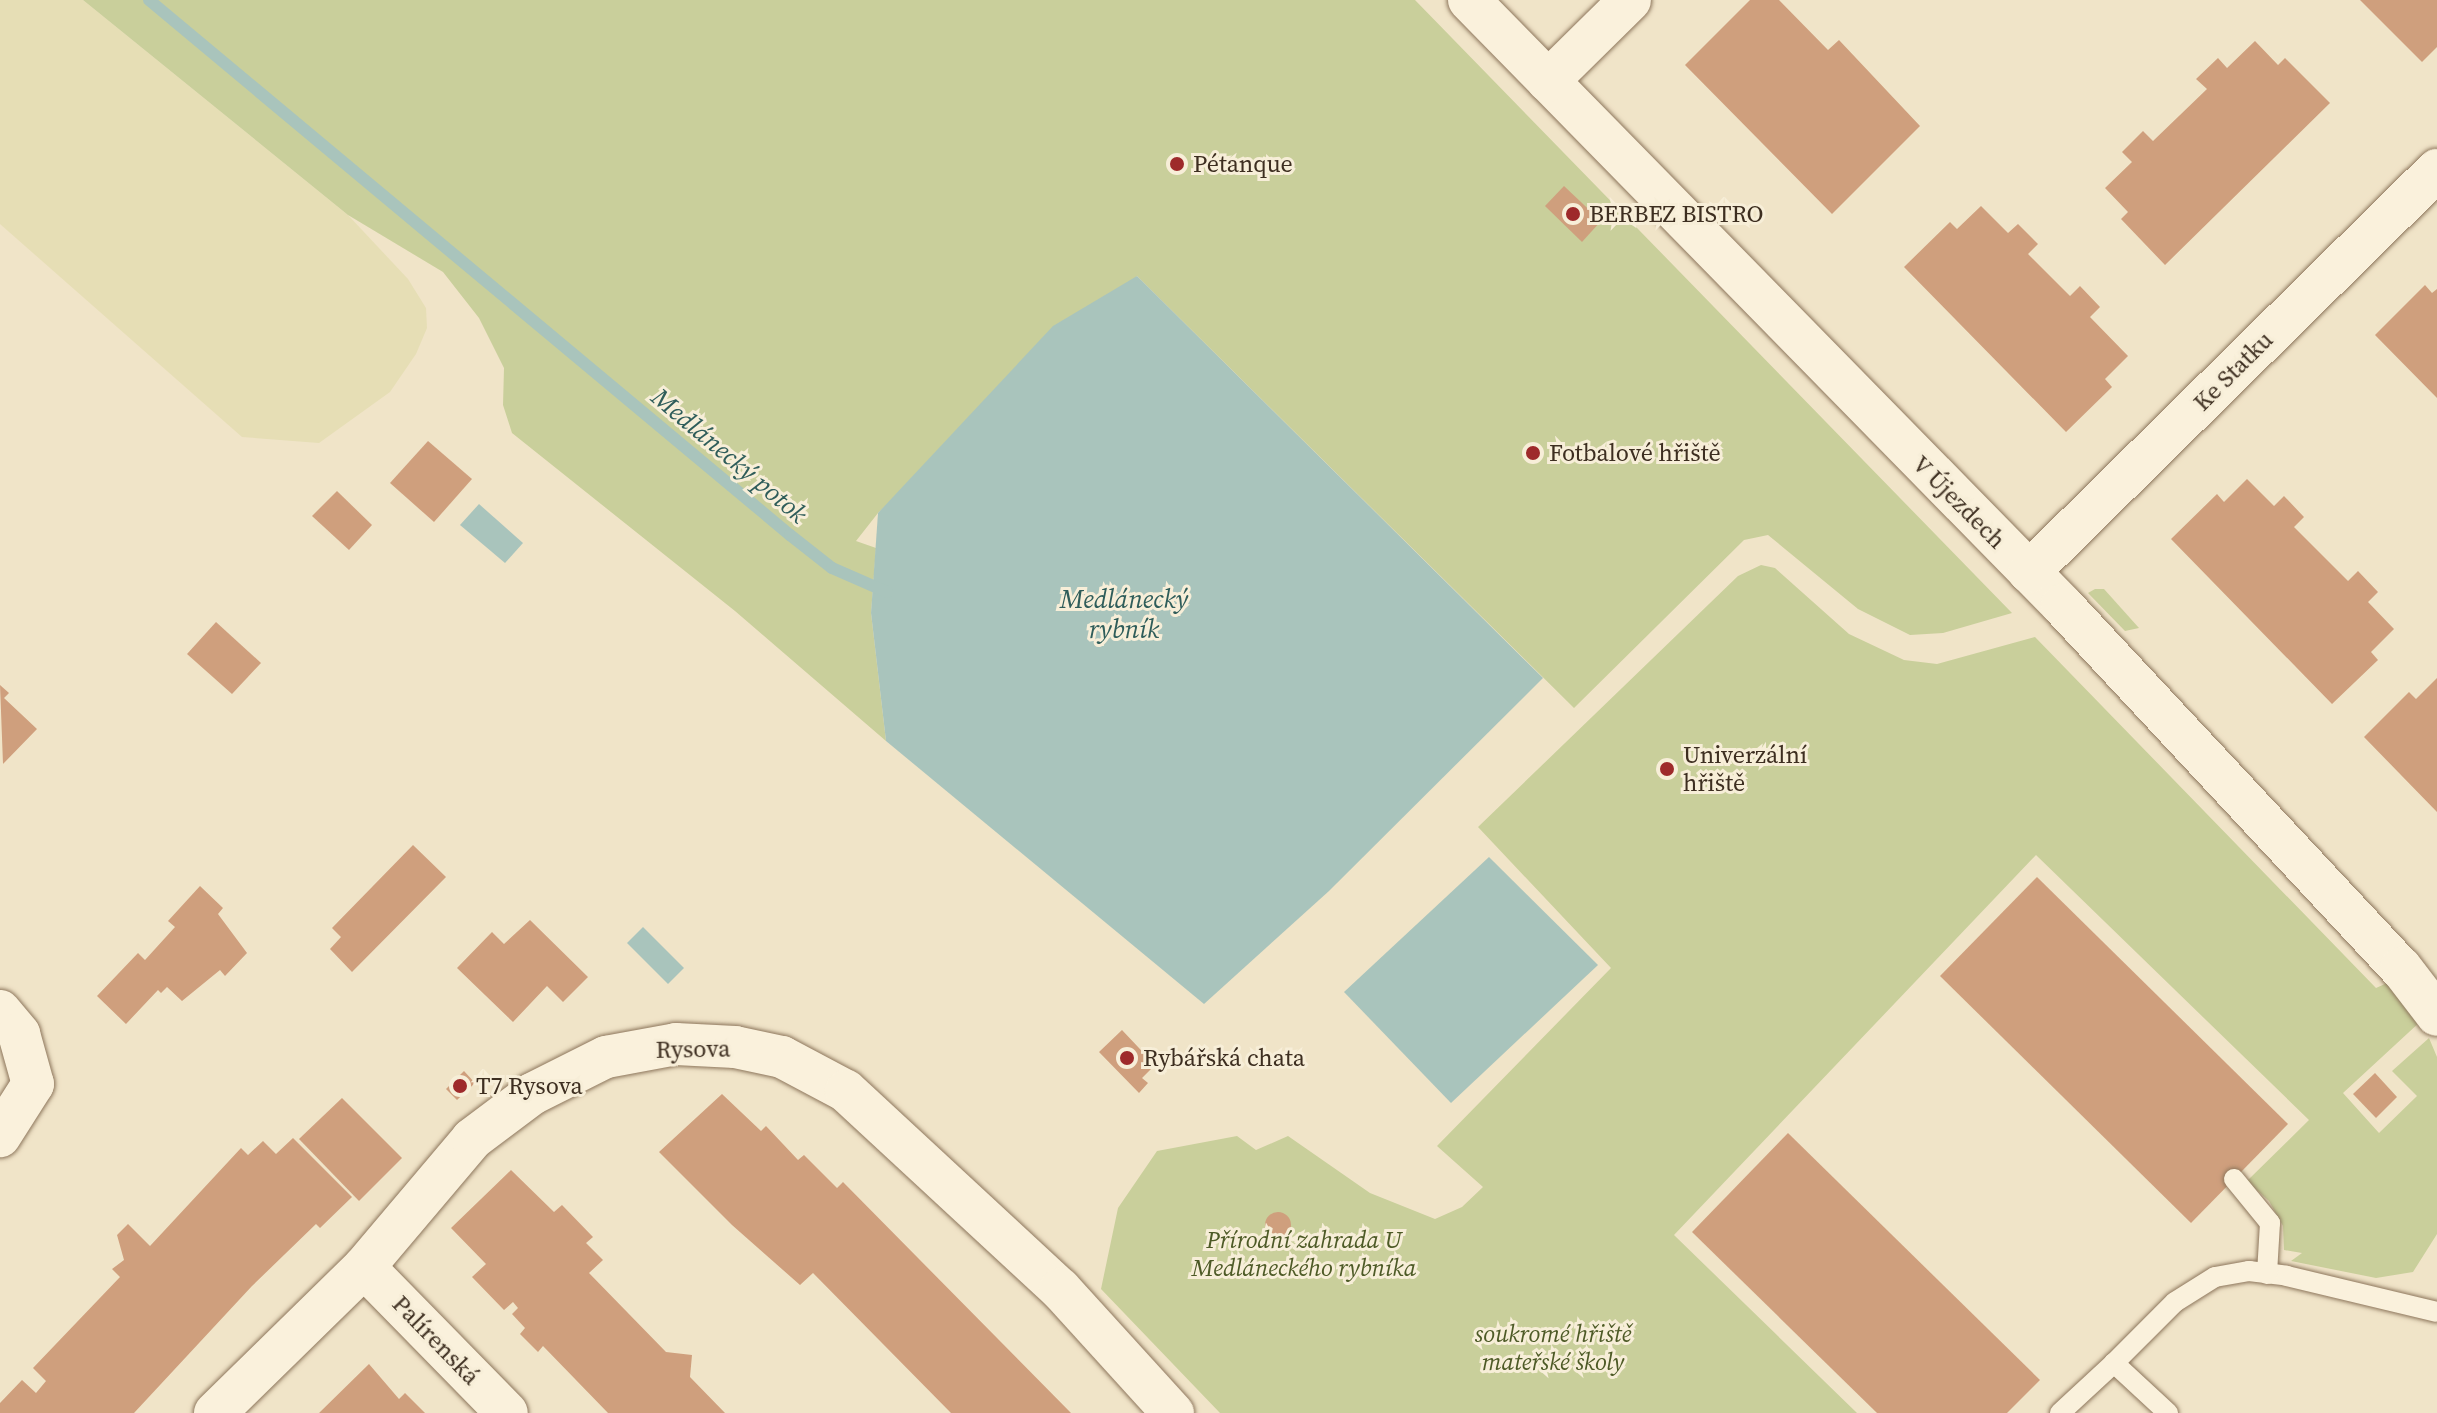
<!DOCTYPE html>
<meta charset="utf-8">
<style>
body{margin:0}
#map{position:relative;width:2437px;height:1413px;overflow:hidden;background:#f0e4c8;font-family:"Source Serif 4",serif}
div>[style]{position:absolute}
.farmland>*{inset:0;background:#e6deb5}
.green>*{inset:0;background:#c9cf9b}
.water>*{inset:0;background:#a9c4bc}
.stream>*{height:12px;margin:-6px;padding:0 6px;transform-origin:6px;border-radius:6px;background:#a9c4bc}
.building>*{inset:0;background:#cf9f7d}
.round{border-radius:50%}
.roads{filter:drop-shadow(0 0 2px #8d765c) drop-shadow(0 0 2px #8d765c)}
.lane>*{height:20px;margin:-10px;padding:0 10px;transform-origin:10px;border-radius:10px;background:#faf1dc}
.street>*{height:42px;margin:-21px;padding:0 21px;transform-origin:21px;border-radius:21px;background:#faf1dc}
.dots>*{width:22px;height:22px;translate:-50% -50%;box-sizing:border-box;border:4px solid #f7eed8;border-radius:50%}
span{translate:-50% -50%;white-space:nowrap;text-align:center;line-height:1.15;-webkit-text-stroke:6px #f7eed8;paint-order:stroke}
.poi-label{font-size:24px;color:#3d2e20}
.left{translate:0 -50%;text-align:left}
.street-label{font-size:24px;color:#3d2e20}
.park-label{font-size:24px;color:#4d5a26;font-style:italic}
.water-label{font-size:26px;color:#2f5d5a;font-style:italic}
</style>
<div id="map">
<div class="farmland">
<div style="clip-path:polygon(0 0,83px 0,348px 215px,408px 279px,426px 308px,427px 328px,416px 354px,390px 392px,319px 443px,242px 437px,0 224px)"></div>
</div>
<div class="green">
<div style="clip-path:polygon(83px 0,1415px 0,2012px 613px,1943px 633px,1910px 635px,1858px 609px,1768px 535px,1744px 540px,1574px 708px,1137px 276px,878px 513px,856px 541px,876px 548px,871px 613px,886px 741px,735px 611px,512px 433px,503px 405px,504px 368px,479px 318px,443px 272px,348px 215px)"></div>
<div style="clip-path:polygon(1761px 565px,1775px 568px,1849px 634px,1904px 660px,1937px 664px,2035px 637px,2376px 988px,2387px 983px,2421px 1021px,2343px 1093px,2379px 1133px,2417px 1096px,2392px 1071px,2429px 1038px,2437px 1057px,2437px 1234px,2413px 1272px,2376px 1278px,2291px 1261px,2302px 1253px,2284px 1250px,2283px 1226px,2269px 1201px,2247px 1181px,2309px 1120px,2036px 855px,1674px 1235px,1857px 1413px,1220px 1413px,1101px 1289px,1118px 1208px,1157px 1151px,1237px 1136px,1256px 1150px,1288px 1136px,1370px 1193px,1435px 1219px,1462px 1207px,1483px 1187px,1437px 1146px,1611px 968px,1478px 827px,1738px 576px)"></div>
<div style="clip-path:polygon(2095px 589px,2104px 589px,2139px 628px,2125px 631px,2088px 593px)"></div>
</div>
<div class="water">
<div style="clip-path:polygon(1137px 276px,1543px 678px,1329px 891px,1204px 1004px,886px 741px,871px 613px,878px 513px,1053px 326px)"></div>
<div style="clip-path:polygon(479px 504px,523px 543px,505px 563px,460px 525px)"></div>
<div style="clip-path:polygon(1489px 857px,1598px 965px,1451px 1103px,1344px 992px)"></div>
<div style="clip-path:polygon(643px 927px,684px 968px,668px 984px,627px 943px)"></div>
</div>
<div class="stream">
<div style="left:149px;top:0;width:835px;rotate:39.85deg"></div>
<div style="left:790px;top:535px;width:53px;rotate:38.2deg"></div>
<div style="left:832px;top:568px;width:60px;rotate:23.6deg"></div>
</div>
<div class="building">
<div style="clip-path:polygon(1750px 0,1779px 0,1828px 50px,1839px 40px,1920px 126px,1832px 214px,1685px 65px)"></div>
<div style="clip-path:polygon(2360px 0,2437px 0,2437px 47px,2422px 62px)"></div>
<div style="clip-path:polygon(2255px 41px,2278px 65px,2285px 58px,2330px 103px,2165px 265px,2121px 219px,2128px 212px,2105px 188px,2132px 162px,2122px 152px,2143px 131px,2153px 141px,2207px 89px,2196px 79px,2218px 58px,2227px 68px)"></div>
<div style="clip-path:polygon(1564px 186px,1601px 221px,1582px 242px,1545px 206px)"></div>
<div style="clip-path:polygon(1981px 206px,2008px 233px,2018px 224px,2038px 244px,2028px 254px,2070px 296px,2080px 286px,2100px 307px,2090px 317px,2128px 356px,2105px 379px,2112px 387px,2066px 432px,1904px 267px,1950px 222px,1957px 229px)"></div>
<div style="clip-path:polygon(2425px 285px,2432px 293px,2437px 289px,2437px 398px,2375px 335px)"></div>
<div style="clip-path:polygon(428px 441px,472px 479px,434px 522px,390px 483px)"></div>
<div style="clip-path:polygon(2247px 479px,2274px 506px,2284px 496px,2304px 517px,2294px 527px,2348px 581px,2358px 571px,2378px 592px,2368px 602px,2394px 629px,2371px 652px,2378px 660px,2332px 704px,2171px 539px,2217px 494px,2224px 502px)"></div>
<div style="clip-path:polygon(337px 491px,372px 525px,349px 550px,312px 516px)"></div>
<div style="clip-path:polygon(216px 622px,261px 663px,232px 694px,187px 654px)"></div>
<div style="clip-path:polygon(2437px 678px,2437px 812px,2364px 737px,2409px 692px,2416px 699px)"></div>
<div style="clip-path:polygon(0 685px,9px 693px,4px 698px,37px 729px,3px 764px)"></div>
<div style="clip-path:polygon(413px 845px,446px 877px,352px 972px,330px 949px,341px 937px,332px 928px)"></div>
<div style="clip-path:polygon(2037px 877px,2288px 1124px,2191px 1223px,1940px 976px)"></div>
<div style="clip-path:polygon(200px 886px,223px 908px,218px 914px,247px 953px,225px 976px,220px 970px,182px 1001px,167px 987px,161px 993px,158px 990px,126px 1024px,97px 996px,138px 953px,145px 960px,175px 927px,168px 921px)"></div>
<div style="clip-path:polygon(530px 920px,588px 977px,563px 1002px,547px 986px,513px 1022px,457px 968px,492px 932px,504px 944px)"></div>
<div style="clip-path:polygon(1122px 1030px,1155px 1065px,1142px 1078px,1148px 1083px,1139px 1093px,1099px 1052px)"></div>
<div style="clip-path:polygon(464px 1071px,475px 1083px,457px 1100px,446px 1089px)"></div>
<div style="clip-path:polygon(2375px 1073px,2397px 1097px,2376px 1118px,2353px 1094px)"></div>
<div style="clip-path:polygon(722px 1094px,761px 1131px,766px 1126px,798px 1160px,804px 1155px,837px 1188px,843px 1182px,1071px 1413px,951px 1413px,813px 1273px,800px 1285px,732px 1225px,659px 1152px)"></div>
<div style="clip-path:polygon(342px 1098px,402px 1158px,359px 1201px,299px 1139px)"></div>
<div style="clip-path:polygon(1788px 1133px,2040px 1380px,2007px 1413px,1877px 1413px,1692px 1232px)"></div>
<div style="clip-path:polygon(293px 1138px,352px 1197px,320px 1228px,316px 1224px,252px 1286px,134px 1413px,0 1413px,0 1403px,22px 1380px,36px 1393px,46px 1381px,33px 1368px,120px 1277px,112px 1269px,124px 1260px,117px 1235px,128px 1224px,150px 1246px,241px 1148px,248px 1155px,263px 1141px,276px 1154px)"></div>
<div style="clip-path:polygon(511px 1170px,554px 1212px,562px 1205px,593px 1237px,586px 1243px,603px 1260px,589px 1273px,666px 1352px,692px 1355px,690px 1377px,725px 1413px,608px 1413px,543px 1346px,538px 1352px,520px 1334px,525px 1328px,512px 1314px,518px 1308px,513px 1302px,504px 1310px,472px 1277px,486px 1264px,451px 1228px)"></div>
<div class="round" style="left:1265px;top:1212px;width:26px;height:26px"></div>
<div style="clip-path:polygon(369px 1364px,399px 1399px,405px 1393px,425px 1413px,319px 1413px)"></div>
</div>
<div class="roads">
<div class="lane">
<div style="left:2234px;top:1179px;width:57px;rotate:50.7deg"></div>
<div style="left:2270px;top:1223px;width:51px;rotate:93.4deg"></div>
<div style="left:2060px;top:1413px;width:74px;rotate:-42.8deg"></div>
<div style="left:2168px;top:1413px;width:74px;rotate:-137.2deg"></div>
<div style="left:2114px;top:1363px;width:86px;rotate:-45deg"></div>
<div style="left:2175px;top:1302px;width:47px;rotate:-32deg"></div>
<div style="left:2215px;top:1277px;width:35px;rotate:-10deg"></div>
<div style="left:2249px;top:1271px;width:38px;rotate:7deg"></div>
<div style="left:2287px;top:1276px;width:154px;rotate:13.5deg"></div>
</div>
<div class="street">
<div style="left:1469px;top:0;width:847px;rotate:45.57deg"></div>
<div style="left:2062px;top:605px;width:497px;rotate:47deg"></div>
<div style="left:2401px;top:968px;width:59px;rotate:52.5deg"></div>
<div style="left:1548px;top:81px;width:115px;rotate:-44.6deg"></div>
<div style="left:2029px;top:572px;width:573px;rotate:-44.58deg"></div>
<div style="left:0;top:1011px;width:30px;rotate:50deg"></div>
<div style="left:19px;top:1034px;width:52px;rotate:74.4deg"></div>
<div style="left:33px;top:1084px;width:62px;rotate:122.4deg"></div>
<div style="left:364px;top:1267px;width:204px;rotate:45.6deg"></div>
<div style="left:215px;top:1413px;width:209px;rotate:-44.4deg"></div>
<div style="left:364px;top:1267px;width:167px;rotate:-49.8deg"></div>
<div style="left:472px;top:1139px;width:75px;rotate:-36.9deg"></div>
<div style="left:532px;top:1094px;width:83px;rotate:-26.6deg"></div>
<div style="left:606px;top:1057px;width:71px;rotate:-10.5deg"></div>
<div style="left:676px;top:1044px;width:59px;rotate:2.9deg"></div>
<div style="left:735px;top:1047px;width:48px;rotate:12deg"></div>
<div style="left:782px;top:1057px;width:72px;rotate:28deg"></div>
<div style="left:846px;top:1091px;width:292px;rotate:42.8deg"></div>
<div style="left:1060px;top:1289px;width:168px;rotate:47.7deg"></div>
</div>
</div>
<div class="dots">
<div style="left:1177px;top:164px;background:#9e2a2b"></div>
<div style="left:1573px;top:214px;background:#9e2a2b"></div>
<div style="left:1533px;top:453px;background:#9e2a2b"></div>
<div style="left:1667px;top:769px;background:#9e2a2b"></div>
<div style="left:1127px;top:1058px;background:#9e2a2b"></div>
<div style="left:460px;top:1086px;background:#9e2a2b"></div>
</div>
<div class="poi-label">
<span class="left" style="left:1193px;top:164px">Pétanque</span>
<span class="left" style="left:1589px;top:214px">BERBEZ BISTRO</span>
<span class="left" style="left:1549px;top:453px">Fotbalové hřiště</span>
<span class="left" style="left:1683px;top:769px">Univerzální<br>hřiště</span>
<span class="left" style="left:1143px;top:1058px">Rybářská chata</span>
<span class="left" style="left:476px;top:1086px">T7 Rysova</span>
</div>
<div class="street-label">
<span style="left:2233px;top:371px;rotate:-45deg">Ke Statku</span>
<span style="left:1959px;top:502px;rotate:45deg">V Újezdech</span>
<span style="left:693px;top:1049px;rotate:-1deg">Rysova</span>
<span style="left:436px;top:1340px;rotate:46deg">Palírenská</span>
</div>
<div class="park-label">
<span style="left:1304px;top:1254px">Přírodní zahrada U<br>Medláneckého rybníka</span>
<span style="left:1553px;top:1348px">soukromé hřiště<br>mateřské školy</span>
</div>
<div class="water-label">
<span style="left:729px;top:456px;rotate:40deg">Medlánecký potok</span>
<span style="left:1124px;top:615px">Medlánecký<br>rybník</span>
</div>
</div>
